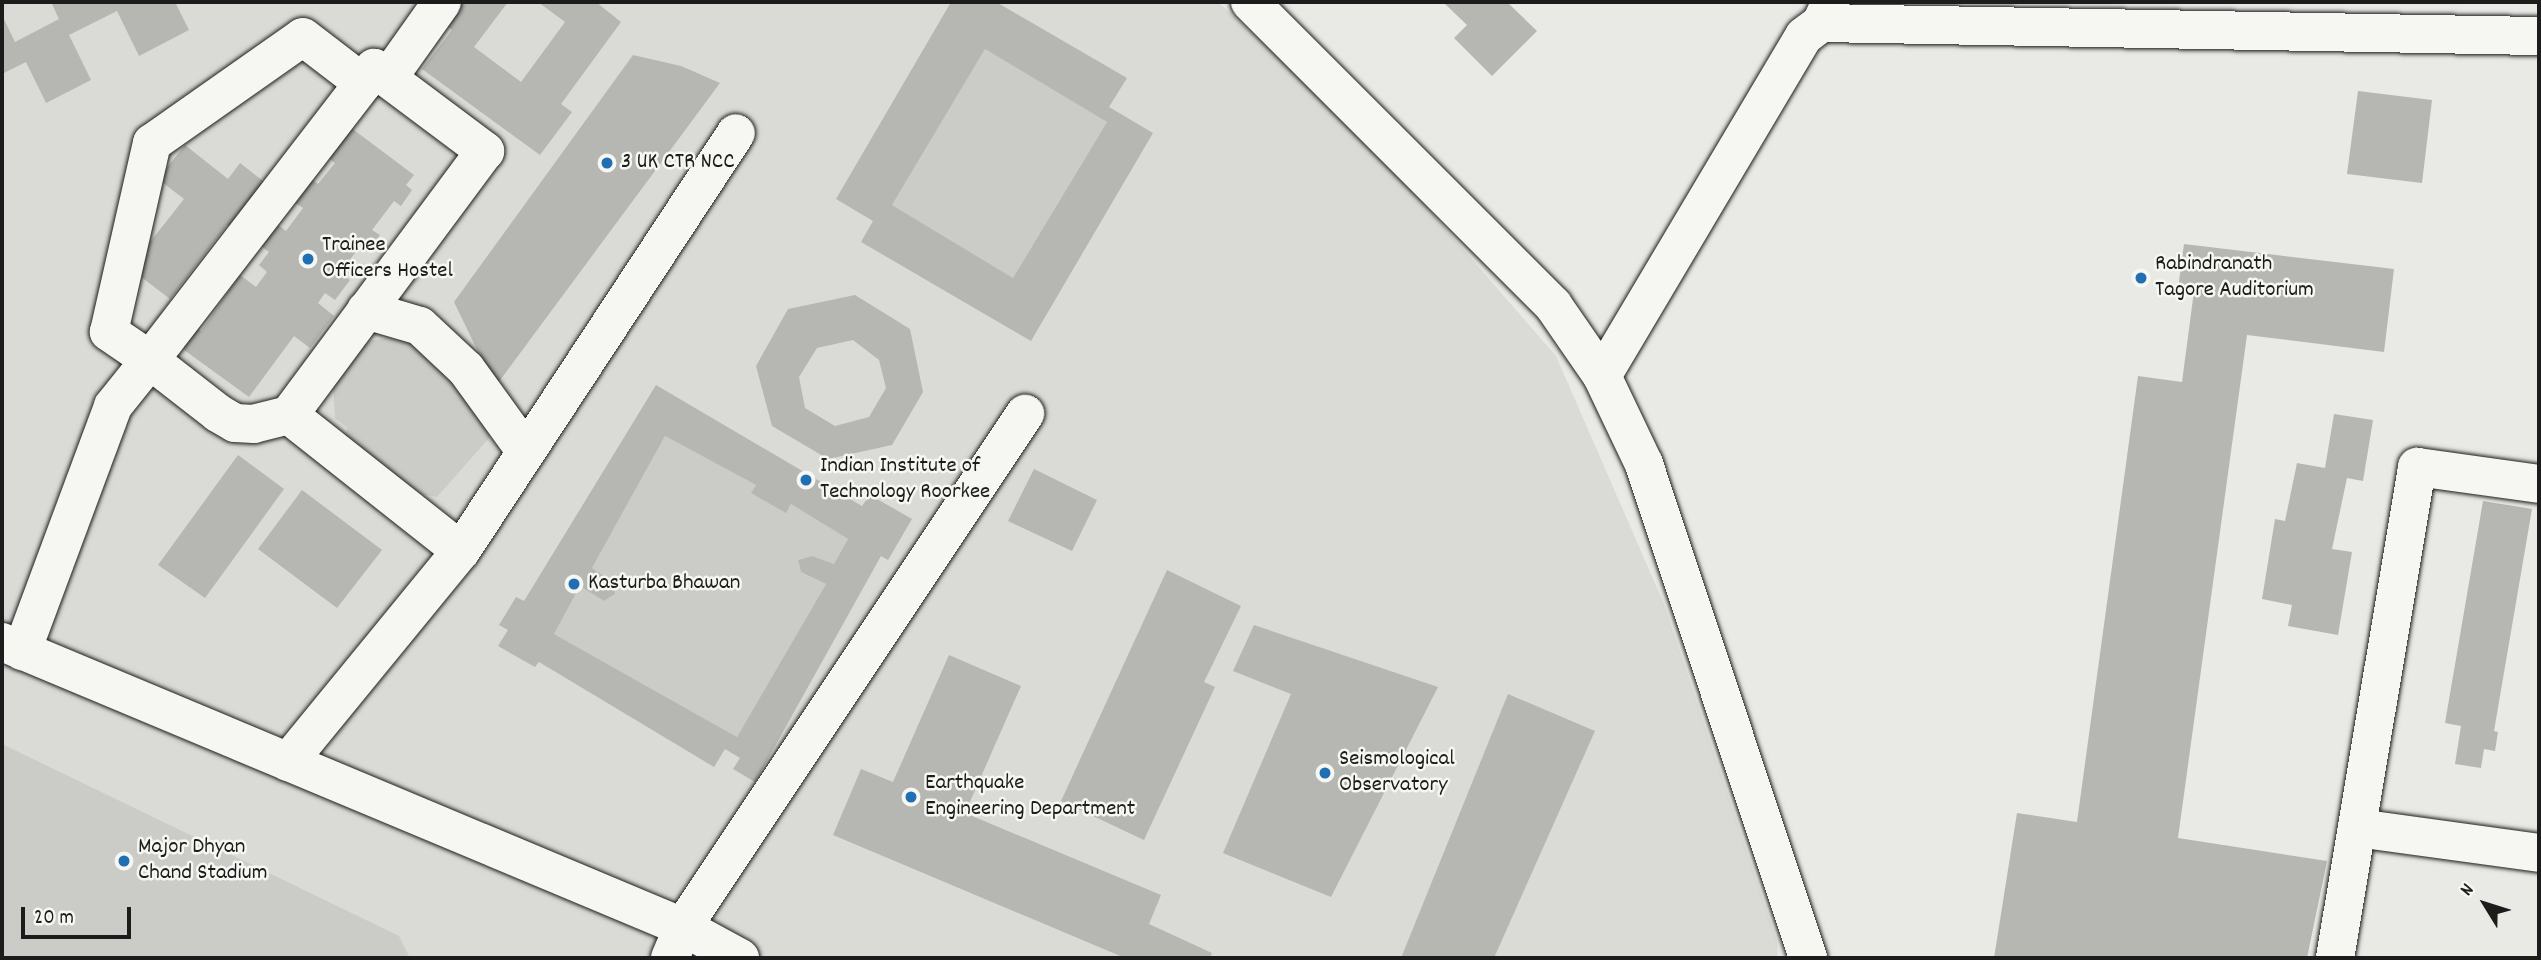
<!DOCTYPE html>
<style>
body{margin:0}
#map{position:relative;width:2541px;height:960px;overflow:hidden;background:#e9e9e5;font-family:Dekko,sans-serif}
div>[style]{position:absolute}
.built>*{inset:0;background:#dadad6}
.green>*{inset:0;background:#cbcbc7}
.building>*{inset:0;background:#b6b6b3}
.roads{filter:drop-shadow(0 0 2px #1c1c1c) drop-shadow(0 0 2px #1c1c1c)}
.minor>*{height:38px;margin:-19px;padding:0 19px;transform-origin:19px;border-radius:19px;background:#f6f6f2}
.dots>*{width:19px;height:19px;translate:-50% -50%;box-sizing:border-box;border:4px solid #f6f6f2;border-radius:50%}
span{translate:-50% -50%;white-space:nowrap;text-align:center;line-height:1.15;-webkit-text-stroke:5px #f6f6f2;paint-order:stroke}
.poi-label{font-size:23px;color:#1c1c1c}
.left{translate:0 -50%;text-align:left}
.frame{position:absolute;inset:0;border:4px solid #1c1c1c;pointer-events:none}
.north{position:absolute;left:2450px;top:869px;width:70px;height:70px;-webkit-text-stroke:5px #f6f6f2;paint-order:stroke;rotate:308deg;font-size:19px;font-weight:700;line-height:28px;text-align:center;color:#1c1c1c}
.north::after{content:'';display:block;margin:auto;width:24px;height:32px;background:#1c1c1c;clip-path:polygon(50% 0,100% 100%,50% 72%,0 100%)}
.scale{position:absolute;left:21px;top:907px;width:110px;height:32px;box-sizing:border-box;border:4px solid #1c1c1c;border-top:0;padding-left:9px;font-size:21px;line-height:24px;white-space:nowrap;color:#1c1c1c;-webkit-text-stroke:5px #f6f6f2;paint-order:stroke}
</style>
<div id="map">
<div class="built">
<div style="clip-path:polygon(2px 2px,1218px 2px,1371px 143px,1556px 356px,1664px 604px,1777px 941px,1778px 958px,2px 958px)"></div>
</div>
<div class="green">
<div style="clip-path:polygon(985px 49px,1107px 122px,1013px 278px,892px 205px)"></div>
<div style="clip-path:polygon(388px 338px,413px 343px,455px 376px,488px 423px,489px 438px,437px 497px,421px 494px,343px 436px,348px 428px,335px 418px,333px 385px,353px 354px,369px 341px)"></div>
<div style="clip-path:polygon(665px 436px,756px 485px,752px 492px,786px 512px,791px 504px,848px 539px,834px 564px,812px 556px,798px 560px,801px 572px,826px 584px,737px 737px,554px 634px,580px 586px,604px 601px,615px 594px,614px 583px,592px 568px)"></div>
<div style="clip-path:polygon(2px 744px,399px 936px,410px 958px,2px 958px)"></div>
</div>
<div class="building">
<div style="clip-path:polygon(51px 2px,175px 2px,189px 30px,139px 56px,117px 11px,69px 35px,91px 80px,46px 103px,26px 62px,2px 74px,2px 15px,15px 42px,59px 19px)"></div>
<div style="clip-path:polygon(452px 2px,508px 2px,474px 47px,521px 82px,565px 22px,538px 2px,596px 2px,621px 22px,561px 104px,572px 112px,540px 155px,422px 69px,452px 30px,439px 20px)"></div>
<div style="clip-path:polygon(evenodd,951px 2px,996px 2px,1127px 78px,1109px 107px,1153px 133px,1031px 341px,861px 242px,873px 221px,836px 199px,951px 2px,985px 49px,1107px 122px,1013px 278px,892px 205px,985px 49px)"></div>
<div style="clip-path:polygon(1443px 2px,1507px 2px,1537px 31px,1492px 76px,1454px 38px,1467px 25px)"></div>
<div style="clip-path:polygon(633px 55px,681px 66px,720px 83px,495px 387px,454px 302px)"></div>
<div style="clip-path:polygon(2358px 91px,2432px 100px,2422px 183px,2347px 174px)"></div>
<div style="clip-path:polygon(350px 127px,414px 175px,406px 185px,412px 190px,401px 206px,394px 201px,372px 230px,380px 235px,367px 252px,360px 246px,340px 273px,350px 280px,335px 300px,325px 293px,318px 303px,334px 316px,310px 348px,294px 336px,249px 397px,180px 347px,195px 326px,201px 331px,240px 275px,256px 287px,267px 272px,259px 265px,269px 252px,261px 246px,277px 224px,286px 231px,303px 208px,294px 202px,311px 179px,318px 184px,335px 163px,327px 157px)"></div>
<div style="clip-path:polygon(185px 145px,228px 179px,240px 163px,268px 185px,234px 230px,227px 225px,170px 299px,136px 273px,139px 256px,184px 199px,158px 179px)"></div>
<div style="clip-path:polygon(2184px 244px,2394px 269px,2384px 352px,2247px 335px,2178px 838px,2327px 861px,2307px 958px,1994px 958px,2017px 813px,2077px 822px,2138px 376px,2182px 382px,2194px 291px,2178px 289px)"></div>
<div style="clip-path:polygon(evenodd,855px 295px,910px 329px,923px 392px,892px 445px,828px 459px,772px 426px,756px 366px,788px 309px,855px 295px,853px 340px,879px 360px,886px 388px,869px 417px,835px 426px,805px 408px,799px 377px,817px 348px,853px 340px)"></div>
<div style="clip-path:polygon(evenodd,656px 385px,862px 506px,870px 495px,912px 519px,888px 560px,881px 556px,755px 782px,733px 769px,740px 758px,725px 749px,714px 767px,539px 662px,535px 667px,498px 646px,508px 630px,499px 625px,516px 597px,524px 601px,656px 385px,665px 436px,756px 485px,751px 493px,786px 513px,791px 504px,848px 539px,834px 564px,812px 556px,798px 560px,801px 572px,826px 584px,737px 737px,554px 634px,580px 586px,604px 601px,615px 594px,614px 583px,592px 568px,665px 436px)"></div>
<div style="clip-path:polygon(2334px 414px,2373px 420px,2363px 481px,2347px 478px,2332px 549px,2352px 552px,2338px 635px,2288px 626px,2292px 605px,2262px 599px,2275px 519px,2285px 521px,2297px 463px,2325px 468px)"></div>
<div style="clip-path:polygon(238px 455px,284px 489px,205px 598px,158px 565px)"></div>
<div style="clip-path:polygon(1034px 469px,1097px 500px,1072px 551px,1008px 521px)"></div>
<div style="clip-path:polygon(302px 490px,382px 550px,337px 608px,258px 549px)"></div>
<div style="clip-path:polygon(2483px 501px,2532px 509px,2494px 731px,2498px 732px,2495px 751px,2484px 749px,2481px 768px,2455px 764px,2461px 726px,2445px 723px)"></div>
<div style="clip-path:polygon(1167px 570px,1241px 606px,1204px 682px,1215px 687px,1144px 840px,1061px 801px)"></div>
<div style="clip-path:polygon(1254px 625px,1438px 687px,1331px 897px,1223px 853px,1291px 694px,1233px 671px)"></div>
<div style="clip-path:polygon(949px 655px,1021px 686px,965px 813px,1161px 895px,1149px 924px,1212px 953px,1210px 958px,1125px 958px,833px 835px,861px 769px,893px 782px)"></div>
<div style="clip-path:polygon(1508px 694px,1595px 731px,1494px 958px,1401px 958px)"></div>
</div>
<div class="roads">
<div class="minor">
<div style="left:1250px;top:2px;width:429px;rotate:45deg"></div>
<div style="left:1553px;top:305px;width:86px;rotate:55.4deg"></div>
<div style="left:1602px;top:376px;width:98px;rotate:64.5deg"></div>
<div style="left:1644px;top:464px;width:521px;rotate:71.63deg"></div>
<div style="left:1821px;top:23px;width:718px;rotate:1.04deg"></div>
<div style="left:388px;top:78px;width:93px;rotate:-54.6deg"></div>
<div style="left:366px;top:310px;width:56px;rotate:16.5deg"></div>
<div style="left:420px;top:326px;width:63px;rotate:43.1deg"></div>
<div style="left:466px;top:369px;width:102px;rotate:54.1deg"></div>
<div style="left:1602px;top:376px;width:395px;rotate:-59.3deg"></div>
<div style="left:1804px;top:36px;width:21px;rotate:-37deg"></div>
<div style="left:1821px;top:23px;width:23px;rotate:-65deg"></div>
<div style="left:289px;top:415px;width:219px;rotate:38.3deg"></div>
<div style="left:2px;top:642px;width:738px;rotate:22.71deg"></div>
<div style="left:683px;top:927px;width:65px;rotate:28.5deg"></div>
<div style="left:22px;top:651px;width:261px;rotate:-69.6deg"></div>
<div style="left:113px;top:406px;width:59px;rotate:-51.2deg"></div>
<div style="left:150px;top:360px;width:349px;rotate:-52.4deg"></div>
<div style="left:363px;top:83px;width:19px;rotate:-54deg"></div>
<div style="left:374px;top:68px;width:139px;rotate:36.8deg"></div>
<div style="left:485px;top:151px;width:329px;rotate:126.6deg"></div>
<div style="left:289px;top:415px;width:36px;rotate:166deg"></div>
<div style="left:254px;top:424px;width:19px;rotate:-177deg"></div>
<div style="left:235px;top:423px;width:20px;rotate:-150deg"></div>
<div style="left:218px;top:413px;width:86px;rotate:-142.1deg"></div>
<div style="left:150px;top:360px;width:50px;rotate:-145.7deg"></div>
<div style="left:109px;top:332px;width:194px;rotate:-77.2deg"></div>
<div style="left:152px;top:143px;width:184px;rotate:-35.1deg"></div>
<div style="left:303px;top:37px;width:76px;rotate:37.5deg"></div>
<div style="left:288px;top:762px;width:273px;rotate:-50.7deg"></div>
<div style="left:461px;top:551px;width:500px;rotate:-56.66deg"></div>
<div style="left:2357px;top:828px;width:184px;rotate:7.8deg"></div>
<div style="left:670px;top:958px;width:34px;rotate:-67deg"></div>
<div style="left:683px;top:927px;width:617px;rotate:-56.31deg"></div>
<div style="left:2335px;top:958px;width:498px;rotate:-80.5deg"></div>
<div style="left:2417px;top:467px;width:123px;rotate:7.9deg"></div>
</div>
</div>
<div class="dots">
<div style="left:607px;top:163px;background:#1f6fb2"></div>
<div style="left:308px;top:259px;background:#1f6fb2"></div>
<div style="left:2141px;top:278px;background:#1f6fb2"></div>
<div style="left:806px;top:480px;background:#1f6fb2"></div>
<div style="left:574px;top:584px;background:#1f6fb2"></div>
<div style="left:1325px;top:773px;background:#1f6fb2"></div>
<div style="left:911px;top:797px;background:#1f6fb2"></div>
<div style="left:124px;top:861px;background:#1f6fb2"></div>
</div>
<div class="poi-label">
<span class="left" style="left:621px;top:163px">3 UK CTR NCC</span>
<span class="left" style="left:322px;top:259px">Trainee<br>Officers Hostel</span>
<span class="left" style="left:2155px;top:278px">Rabindranath<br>Tagore Auditorium</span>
<span class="left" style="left:820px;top:480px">Indian Institute of<br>Technology Roorkee</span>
<span class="left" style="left:588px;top:584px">Kasturba Bhawan</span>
<span class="left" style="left:1339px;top:773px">Seismological<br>Observatory</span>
<span class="left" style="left:925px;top:797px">Earthquake<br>Engineering Department</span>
<span class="left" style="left:138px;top:861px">Major Dhyan<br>Chand Stadium</span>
</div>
<div class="frame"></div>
<div class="north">N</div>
<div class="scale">20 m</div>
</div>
